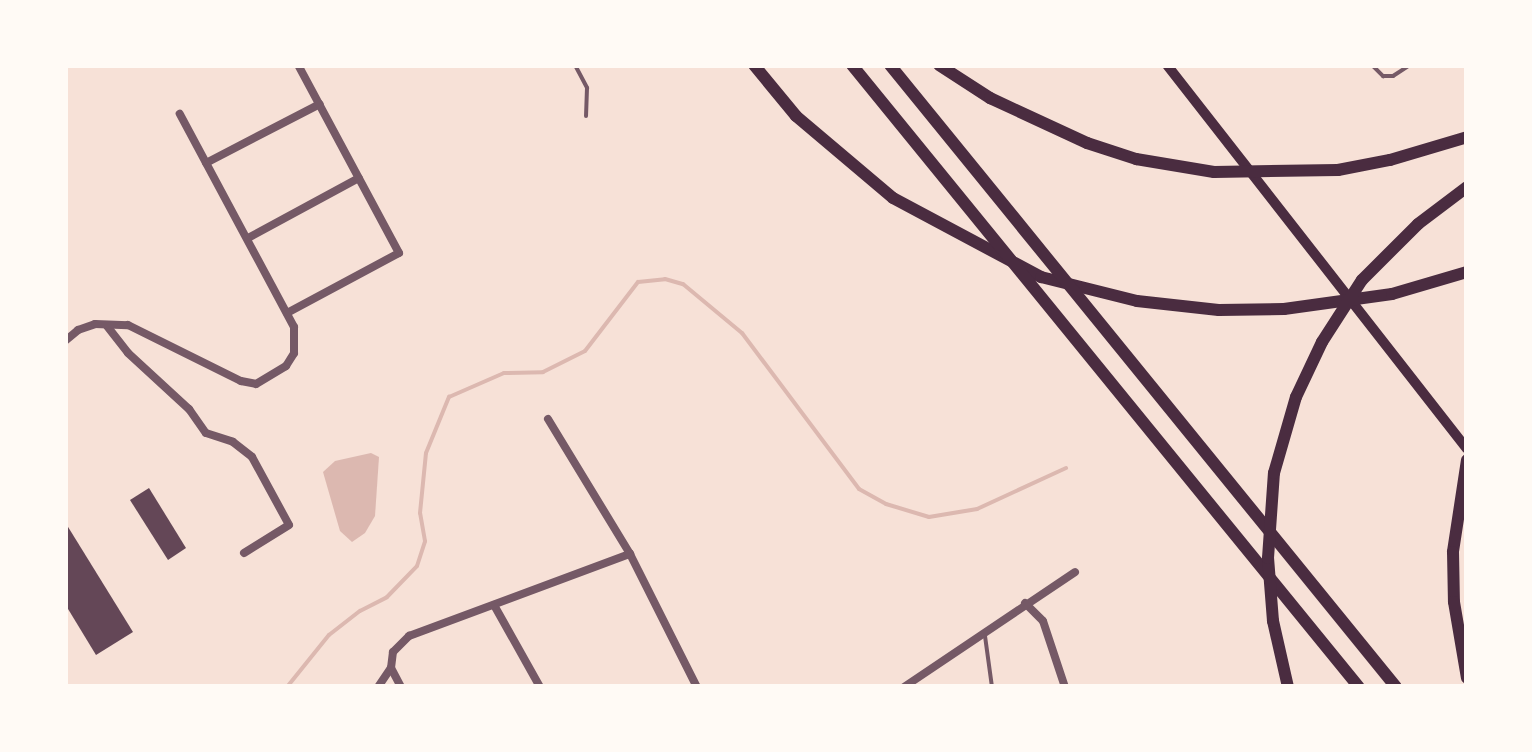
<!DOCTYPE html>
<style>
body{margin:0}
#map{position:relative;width:1532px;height:752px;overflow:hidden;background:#f7e1d7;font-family:"DM Sans",sans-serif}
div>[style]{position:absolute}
.water>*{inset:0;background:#dcb8b0}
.stream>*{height:4px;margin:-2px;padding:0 2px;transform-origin:2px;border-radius:2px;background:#dcb8b0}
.building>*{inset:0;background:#644757}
.service>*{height:4px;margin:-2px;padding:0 2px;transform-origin:2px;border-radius:2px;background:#755966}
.minor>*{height:8px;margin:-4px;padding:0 4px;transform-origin:4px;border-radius:4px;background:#755966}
.secondary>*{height:10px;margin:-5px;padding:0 5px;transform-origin:5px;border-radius:5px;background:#4a2c40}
.motorway>*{height:12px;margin:-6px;padding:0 6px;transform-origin:6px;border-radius:6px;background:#4a2c40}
span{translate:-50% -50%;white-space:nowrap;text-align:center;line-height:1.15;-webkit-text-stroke:10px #fffaf5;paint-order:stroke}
.frame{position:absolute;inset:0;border:68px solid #fffaf5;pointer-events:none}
</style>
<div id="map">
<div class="water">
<div style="clip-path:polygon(371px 453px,379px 457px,375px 516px,365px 533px,352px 542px,340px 531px,323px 472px,335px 461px)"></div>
</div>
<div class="stream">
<div style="left:287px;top:687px;width:67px;rotate:-51.1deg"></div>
<div style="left:329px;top:635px;width:39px;rotate:-38deg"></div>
<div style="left:360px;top:611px;width:30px;rotate:-27deg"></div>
<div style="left:387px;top:597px;width:43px;rotate:-45.9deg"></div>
<div style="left:417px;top:566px;width:26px;rotate:-72deg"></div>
<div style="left:425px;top:541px;width:28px;rotate:-100deg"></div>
<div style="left:420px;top:513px;width:60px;rotate:-84.3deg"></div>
<div style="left:426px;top:453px;width:61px;rotate:-67.7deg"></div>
<div style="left:449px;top:397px;width:60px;rotate:-23.6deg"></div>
<div style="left:504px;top:373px;width:39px;rotate:-1deg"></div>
<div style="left:543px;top:372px;width:47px;rotate:-26.6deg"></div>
<div style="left:585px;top:351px;width:87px;rotate:-52.5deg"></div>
<div style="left:638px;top:282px;width:27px;rotate:-6deg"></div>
<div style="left:665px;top:279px;width:19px;rotate:16deg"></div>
<div style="left:683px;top:284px;width:77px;rotate:39.7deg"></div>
<div style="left:742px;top:333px;width:195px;rotate:53.1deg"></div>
<div style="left:859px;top:489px;width:31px;rotate:29deg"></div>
<div style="left:886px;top:504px;width:45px;rotate:16.8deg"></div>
<div style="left:929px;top:517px;width:49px;rotate:-9.5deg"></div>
<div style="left:977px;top:509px;width:98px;rotate:-24.7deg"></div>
</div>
<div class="building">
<div style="clip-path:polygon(149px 488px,186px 548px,168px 560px,130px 500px)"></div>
<div style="clip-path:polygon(65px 522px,133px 632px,96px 655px,65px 604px)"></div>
</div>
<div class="service">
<div style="left:575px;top:65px;width:26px;rotate:62deg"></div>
<div style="left:587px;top:88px;width:28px;rotate:92deg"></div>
<div style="left:1372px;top:65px;width:16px;rotate:45deg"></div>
<div style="left:1383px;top:76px;width:10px"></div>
<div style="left:1393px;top:76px;width:20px;rotate:-33deg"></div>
<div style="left:985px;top:636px;width:51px;rotate:82.2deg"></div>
<div style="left:1026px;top:686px;width:1px;rotate:45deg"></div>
</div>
<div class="minor">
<div style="left:206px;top:163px;width:128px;rotate:-27.4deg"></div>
<div style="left:248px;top:238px;width:126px;rotate:-28.4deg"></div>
<div style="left:287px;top:313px;width:127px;rotate:-28.2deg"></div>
<div style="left:399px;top:253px;width:213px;rotate:-118.2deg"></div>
<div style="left:107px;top:326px;width:34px;rotate:52deg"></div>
<div style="left:128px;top:353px;width:83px;rotate:42.6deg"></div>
<div style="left:189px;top:409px;width:29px;rotate:55deg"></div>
<div style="left:206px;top:433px;width:28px;rotate:18deg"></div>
<div style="left:233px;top:442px;width:24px;rotate:38deg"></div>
<div style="left:252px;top:457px;width:77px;rotate:61.4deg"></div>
<div style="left:289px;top:525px;width:53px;rotate:148.1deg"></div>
<div style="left:65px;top:341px;width:17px;rotate:-40deg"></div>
<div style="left:78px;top:330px;width:18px;rotate:-19deg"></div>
<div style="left:95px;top:324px;width:33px;rotate:2deg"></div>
<div style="left:128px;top:325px;width:126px;rotate:26.4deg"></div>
<div style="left:241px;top:381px;width:15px;rotate:11deg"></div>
<div style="left:256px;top:384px;width:35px;rotate:-31deg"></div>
<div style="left:286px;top:366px;width:15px;rotate:-58deg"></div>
<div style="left:294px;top:353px;width:26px;rotate:-90deg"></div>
<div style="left:294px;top:327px;width:242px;rotate:-118.2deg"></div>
<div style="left:548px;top:419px;width:158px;rotate:58.7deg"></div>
<div style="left:630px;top:554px;width:149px;rotate:63.3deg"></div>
<div style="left:1025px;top:603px;width:25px;rotate:45deg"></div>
<div style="left:1043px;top:621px;width:70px;rotate:71.6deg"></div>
<div style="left:494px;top:605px;width:94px;rotate:60.7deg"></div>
<div style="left:391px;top:668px;width:21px;rotate:62deg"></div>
<div style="left:378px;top:687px;width:23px;rotate:-56deg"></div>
<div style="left:391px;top:668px;width:16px;rotate:-83deg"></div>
<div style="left:393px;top:652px;width:23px;rotate:-45deg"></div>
<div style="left:409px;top:636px;width:236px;rotate:-20.4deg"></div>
<div style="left:904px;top:687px;width:206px;rotate:-33.9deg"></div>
</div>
<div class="secondary">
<div style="left:1167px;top:65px;width:487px;rotate:52deg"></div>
</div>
<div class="motorway">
<div style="left:754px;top:65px;width:66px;rotate:50.5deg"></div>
<div style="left:796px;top:116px;width:127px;rotate:40.2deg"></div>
<div style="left:893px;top:198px;width:168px;rotate:28.1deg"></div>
<div style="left:1041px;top:277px;width:99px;rotate:14deg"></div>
<div style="left:1137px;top:301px;width:82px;rotate:6.3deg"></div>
<div style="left:1219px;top:310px;width:65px;rotate:-0.9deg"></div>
<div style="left:1284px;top:309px;width:109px;rotate:-7.9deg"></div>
<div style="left:1392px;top:294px;width:78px;rotate:-16.3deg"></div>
<div style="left:852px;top:65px;width:802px;rotate:50.82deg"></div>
<div style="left:890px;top:65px;width:802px;rotate:50.87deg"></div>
<div style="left:939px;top:65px;width:61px;rotate:32.9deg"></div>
<div style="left:990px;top:98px;width:107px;rotate:24.9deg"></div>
<div style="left:1087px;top:143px;width:52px;rotate:18.1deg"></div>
<div style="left:1136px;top:159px;width:79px;rotate:9.5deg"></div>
<div style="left:1214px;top:172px;width:124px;rotate:-0.9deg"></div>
<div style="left:1338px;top:170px;width:53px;rotate:-10.9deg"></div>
<div style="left:1390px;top:160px;width:80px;rotate:-16.6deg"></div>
<div style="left:1467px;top:460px;width:93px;rotate:98.7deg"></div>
<div style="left:1453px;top:552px;width:50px;rotate:88.9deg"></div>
<div style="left:1454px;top:602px;width:77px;rotate:80.3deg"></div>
<div style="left:1288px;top:687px;width:68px;rotate:-102.8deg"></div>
<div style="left:1273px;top:621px;width:63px;rotate:-94.5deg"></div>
<div style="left:1268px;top:558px;width:85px;rotate:-86deg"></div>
<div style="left:1274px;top:473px;width:79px;rotate:-73.9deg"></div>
<div style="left:1296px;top:397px;width:61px;rotate:-64.7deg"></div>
<div style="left:1322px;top:342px;width:74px;rotate:-57.2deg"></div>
<div style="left:1362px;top:280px;width:79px;rotate:-45deg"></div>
<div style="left:1418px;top:224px;width:61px;rotate:-37.1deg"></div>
</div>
<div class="frame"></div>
</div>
